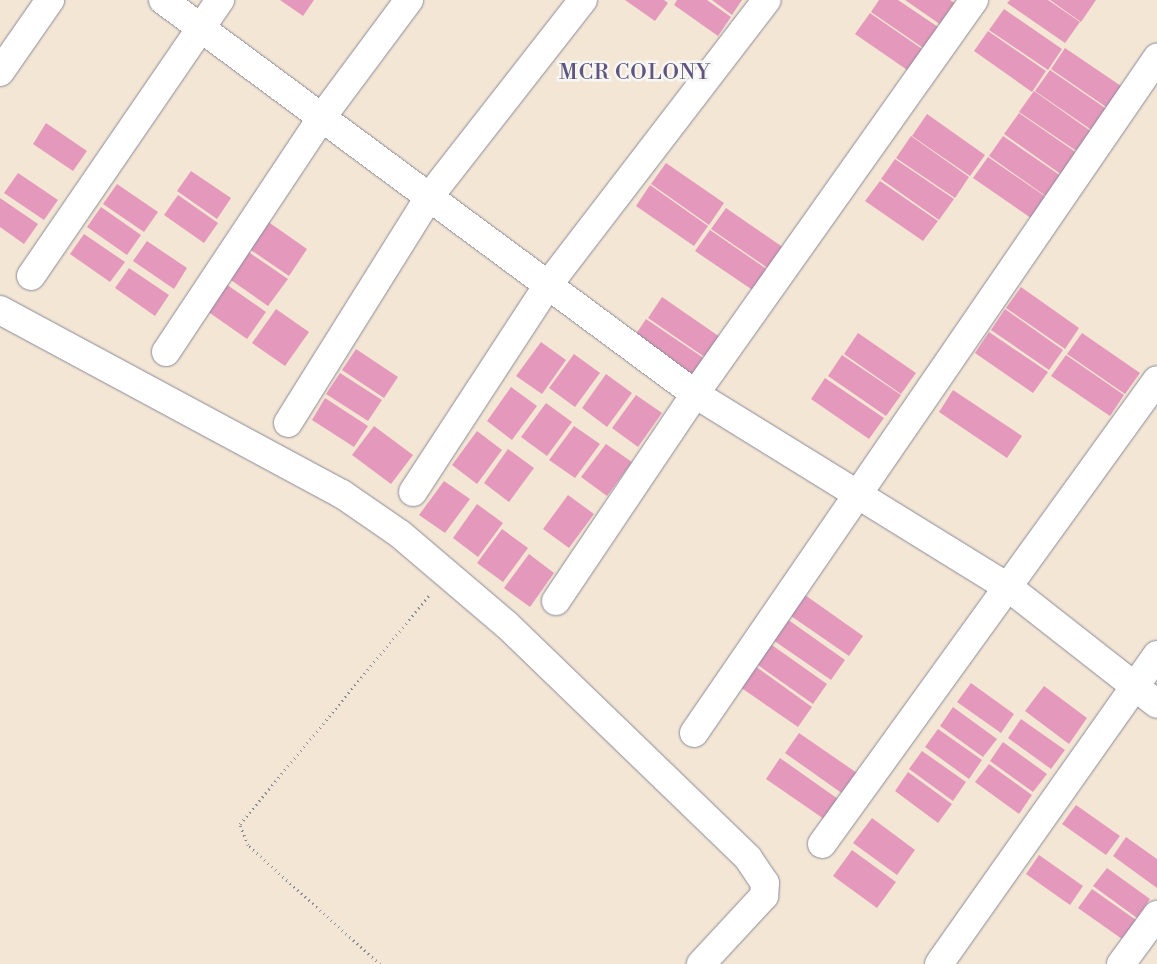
<!DOCTYPE html>
<style>
body{margin:0}
#map{position:relative;width:1157px;height:964px;overflow:hidden;background:#f4e6d4;font-family:"Libre Bodoni",serif}
div>[style]{position:absolute}
.building>*{inset:0;background:#e499bc}
.path>*{height:3px;margin-top:-1.5px;transform-origin:0;background:repeating-linear-gradient(90deg,#888a99 0 1px,transparent 0 5px)}
.roads{filter:drop-shadow(0 0 1px #888a99) drop-shadow(0 0 1px #888a99)}
.minor>*{height:28px;margin:-14px;padding:0 14px;transform-origin:14px;border-radius:14px;background:#fff}
span{translate:-50% -50%;white-space:nowrap;text-align:center;line-height:1.15;-webkit-text-stroke:5px #f6f6f2;paint-order:stroke}
.neighbourhood-label{font-size:21px;color:#61547f;letter-spacing:1px}
</style>
<div id="map">
<div class="building">
<div style="clip-path:polygon(280px 0,314px 0,303px 16px)"></div>
<div style="clip-path:polygon(625px 0,664px 0,668px 3px,655px 21px)"></div>
<div style="clip-path:polygon(677px 0,707px 0,731px 17px,718px 36px,674px 5px)"></div>
<div style="clip-path:polygon(712px 0,742px 0,732px 15px)"></div>
<div style="clip-path:polygon(879px 0,898px 0,944px 31px,929px 52px,871px 12px)"></div>
<div style="clip-path:polygon(905px 0,950px 0,958px 5px,944px 27px)"></div>
<div style="clip-path:polygon(1010px 0,1048px 0,1080px 22px,1065px 43px,1007px 3px)"></div>
<div style="clip-path:polygon(1050px 0,1096px 0,1081px 22px)"></div>
<div style="clip-path:polygon(1004px 9px,1062px 49px,1048px 70px,989px 30px)"></div>
<div style="clip-path:polygon(870px 13px,928px 53px,913px 74px,855px 34px)"></div>
<div style="clip-path:polygon(988px 31px,1046px 71px,1032px 92px,974px 51px)"></div>
<div style="clip-path:polygon(1065px 48px,1124px 88px,1109px 109px,1051px 69px)"></div>
<div style="clip-path:polygon(1050px 70px,1108px 110px,1093px 131px,1035px 91px)"></div>
<div style="clip-path:polygon(1034px 91px,1092px 132px,1078px 152px,1019px 112px)"></div>
<div style="clip-path:polygon(1019px 113px,1077px 153px,1062px 175px,1004px 134px)"></div>
<div style="clip-path:polygon(927px 114px,985px 155px,970px 176px,912px 136px)"></div>
<div style="clip-path:polygon(46px 123px,87px 151px,73px 171px,33px 144px)"></div>
<div style="clip-path:polygon(911px 136px,969px 177px,955px 198px,896px 158px)"></div>
<div style="clip-path:polygon(1003px 136px,1061px 176px,1047px 197px,989px 156px)"></div>
<div style="clip-path:polygon(988px 157px,1046px 197px,1031px 218px,973px 178px)"></div>
<div style="clip-path:polygon(895px 159px,954px 199px,939px 220px,881px 179px)"></div>
<div style="clip-path:polygon(666px 163px,724px 203px,709px 225px,651px 184px)"></div>
<div style="clip-path:polygon(191px 171px,231px 198px,217px 219px,177px 191px)"></div>
<div style="clip-path:polygon(18px 173px,58px 200px,44px 220px,4px 193px)"></div>
<div style="clip-path:polygon(880px 181px,938px 221px,923px 241px,865px 201px)"></div>
<div style="clip-path:polygon(117px 184px,158px 212px,144px 232px,103px 204px)"></div>
<div style="clip-path:polygon(650px 185px,708px 226px,694px 246px,636px 206px)"></div>
<div style="clip-path:polygon(178px 195px,218px 223px,204px 243px,164px 215px)"></div>
<div style="clip-path:polygon(0 198px,38px 224px,24px 244px,0 227px)"></div>
<div style="clip-path:polygon(101px 207px,141px 235px,127px 255px,87px 227px)"></div>
<div style="clip-path:polygon(726px 208px,784px 248px,769px 269px,711px 229px)"></div>
<div style="clip-path:polygon(267px 221px,307px 249px,289px 276px,248px 248px)"></div>
<div style="clip-path:polygon(710px 230px,768px 270px,754px 291px,695px 251px)"></div>
<div style="clip-path:polygon(84px 234px,125px 262px,110px 282px,70px 254px)"></div>
<div style="clip-path:polygon(147px 241px,187px 268px,174px 289px,133px 261px)"></div>
<div style="clip-path:polygon(247px 251px,288px 279px,268px 306px,228px 278px)"></div>
<div style="clip-path:polygon(129px 268px,169px 295px,155px 316px,115px 288px)"></div>
<div style="clip-path:polygon(226px 284px,266px 312px,247px 339px,207px 311px)"></div>
<div style="clip-path:polygon(1021px 287px,1079px 328px,1065px 349px,1006px 308px)"></div>
<div style="clip-path:polygon(662px 297px,720px 337px,706px 358px,648px 318px)"></div>
<div style="clip-path:polygon(276px 309px,309px 332px,285px 366px,252px 343px)"></div>
<div style="clip-path:polygon(1005px 309px,1063px 350px,1049px 370px,991px 330px)"></div>
<div style="clip-path:polygon(646px 319px,705px 359px,690px 380px,632px 340px)"></div>
<div style="clip-path:polygon(989px 332px,1048px 372px,1033px 393px,975px 353px)"></div>
<div style="clip-path:polygon(858px 333px,916px 373px,901px 394px,844px 354px)"></div>
<div style="clip-path:polygon(1082px 333px,1140px 373px,1125px 394px,1067px 354px)"></div>
<div style="clip-path:polygon(541px 342px,566px 360px,542px 394px,516px 376px)"></div>
<div style="clip-path:polygon(356px 349px,398px 377px,384px 398px,342px 370px)"></div>
<div style="clip-path:polygon(574px 354px,600px 373px,575px 407px,549px 388px)"></div>
<div style="clip-path:polygon(842px 355px,901px 395px,886px 416px,828px 376px)"></div>
<div style="clip-path:polygon(1066px 355px,1124px 395px,1110px 416px,1051px 376px)"></div>
<div style="clip-path:polygon(340px 373px,382px 400px,368px 421px,326px 394px)"></div>
<div style="clip-path:polygon(606px 374px,632px 393px,607px 427px,582px 408px)"></div>
<div style="clip-path:polygon(825px 378px,884px 418px,869px 439px,811px 399px)"></div>
<div style="clip-path:polygon(511px 387px,537px 406px,512px 440px,487px 421px)"></div>
<div style="clip-path:polygon(953px 390px,1022px 436px,1007px 458px,939px 412px)"></div>
<div style="clip-path:polygon(636px 395px,662px 413px,638px 447px,612px 428px)"></div>
<div style="clip-path:polygon(325px 398px,368px 426px,354px 447px,312px 420px)"></div>
<div style="clip-path:polygon(546px 403px,572px 422px,547px 456px,521px 437px)"></div>
<div style="clip-path:polygon(374px 426px,413px 455px,391px 484px,352px 455px)"></div>
<div style="clip-path:polygon(574px 426px,600px 444px,575px 478px,549px 460px)"></div>
<div style="clip-path:polygon(477px 431px,502px 450px,477px 484px,452px 465px)"></div>
<div style="clip-path:polygon(606px 444px,632px 462px,607px 496px,581px 477px)"></div>
<div style="clip-path:polygon(508px 449px,534px 468px,509px 502px,484px 483px)"></div>
<div style="clip-path:polygon(444px 481px,470px 499px,445px 533px,419px 515px)"></div>
<div style="clip-path:polygon(568px 495px,594px 514px,569px 548px,543px 529px)"></div>
<div style="clip-path:polygon(477px 504px,503px 523px,478px 557px,453px 538px)"></div>
<div style="clip-path:polygon(502px 529px,528px 548px,503px 582px,477px 563px)"></div>
<div style="clip-path:polygon(529px 554px,554px 573px,530px 607px,504px 588px)"></div>
<div style="clip-path:polygon(805px 595px,863px 636px,849px 656px,791px 616px)"></div>
<div style="clip-path:polygon(787px 619px,845px 660px,831px 680px,773px 640px)"></div>
<div style="clip-path:polygon(769px 643px,827px 684px,813px 704px,755px 663px)"></div>
<div style="clip-path:polygon(755px 666px,812px 707px,798px 727px,740px 687px)"></div>
<div style="clip-path:polygon(971px 683px,1014px 714px,1001px 733px,957px 702px)"></div>
<div style="clip-path:polygon(1044px 686px,1087px 718px,1069px 744px,1025px 711px)"></div>
<div style="clip-path:polygon(953px 707px,997px 739px,983px 757px,940px 726px)"></div>
<div style="clip-path:polygon(1021px 719px,1065px 750px,1051px 769px,1008px 738px)"></div>
<div style="clip-path:polygon(938px 729px,982px 760px,969px 779px,925px 747px)"></div>
<div style="clip-path:polygon(799px 733px,857px 773px,843px 794px,785px 753px)"></div>
<div style="clip-path:polygon(1003px 742px,1047px 774px,1033px 792px,990px 761px)"></div>
<div style="clip-path:polygon(922px 751px,966px 782px,953px 801px,909px 769px)"></div>
<div style="clip-path:polygon(780px 758px,838px 799px,824px 819px,766px 779px)"></div>
<div style="clip-path:polygon(989px 764px,1032px 795px,1019px 814px,975px 782px)"></div>
<div style="clip-path:polygon(908px 772px,952px 804px,938px 823px,895px 791px)"></div>
<div style="clip-path:polygon(1076px 805px,1120px 836px,1106px 855px,1062px 824px)"></div>
<div style="clip-path:polygon(872px 818px,915px 850px,897px 875px,853px 843px)"></div>
<div style="clip-path:polygon(1126px 837px,1157px 859px,1157px 888px,1113px 856px)"></div>
<div style="clip-path:polygon(852px 850px,896px 882px,877px 908px,833px 876px)"></div>
<div style="clip-path:polygon(1039px 855px,1083px 886px,1070px 905px,1026px 874px)"></div>
<div style="clip-path:polygon(1107px 868px,1150px 899px,1137px 918px,1093px 886px)"></div>
<div style="clip-path:polygon(1092px 889px,1136px 920px,1122px 939px,1078px 908px)"></div>
</div>
<div class="path">
<div style="left:380px;top:964px;width:178px;rotate:-138deg"></div>
<div style="left:248px;top:845px;width:22px;rotate:-111deg"></div>
<div style="left:240px;top:824px;width:298px;rotate:-50.4deg"></div>
</div>
<div class="roads">
<div class="minor">
<div style="left:163px;top:0;width:662px;rotate:36.52deg"></div>
<div style="left:695px;top:394px;width:368px;rotate:31.7deg"></div>
<div style="left:1008px;top:587px;width:189px;rotate:38.1deg"></div>
<div style="left:0;top:72px;width:88px;rotate:-55.2deg"></div>
<div style="left:31px;top:276px;width:335px;rotate:-55.6deg"></div>
<div style="left:0;top:310px;width:388px;rotate:28.3deg"></div>
<div style="left:342px;top:494px;width:70px;rotate:34.6deg"></div>
<div style="left:400px;top:534px;width:140px;rotate:40.4deg"></div>
<div style="left:507px;top:625px;width:335px;rotate:44deg"></div>
<div style="left:748px;top:858px;width:30px;rotate:56deg"></div>
<div style="left:765px;top:883px;width:13px;rotate:94deg"></div>
<div style="left:764px;top:896px;width:93px;rotate:132.8deg"></div>
<div style="left:166px;top:352px;width:282px;rotate:-56.4deg"></div>
<div style="left:322px;top:117px;width:146px;rotate:-53.4deg"></div>
<div style="left:288px;top:423px;width:266px;rotate:-58deg"></div>
<div style="left:429px;top:197px;width:250px;rotate:-52deg"></div>
<div style="left:413px;top:492px;width:247px;rotate:-56.9deg"></div>
<div style="left:548px;top:285px;width:359px;rotate:-52.5deg"></div>
<div style="left:556px;top:601px;width:249px;rotate:-56.1deg"></div>
<div style="left:695px;top:394px;width:483px;rotate:-54.7deg"></div>
<div style="left:694px;top:733px;width:819px;rotate:-55.55deg"></div>
<div style="left:822px;top:844px;width:572px;rotate:-54.17deg"></div>
<div style="left:939px;top:964px;width:378px;rotate:-54.8deg"></div>
<div style="left:1121px;top:964px;width:61px;rotate:-53.7deg"></div>
</div>
</div>
<div class="neighbourhood-label">
<span style="left:635px;top:73px">MCR COLONY</span>
</div>
</div>
